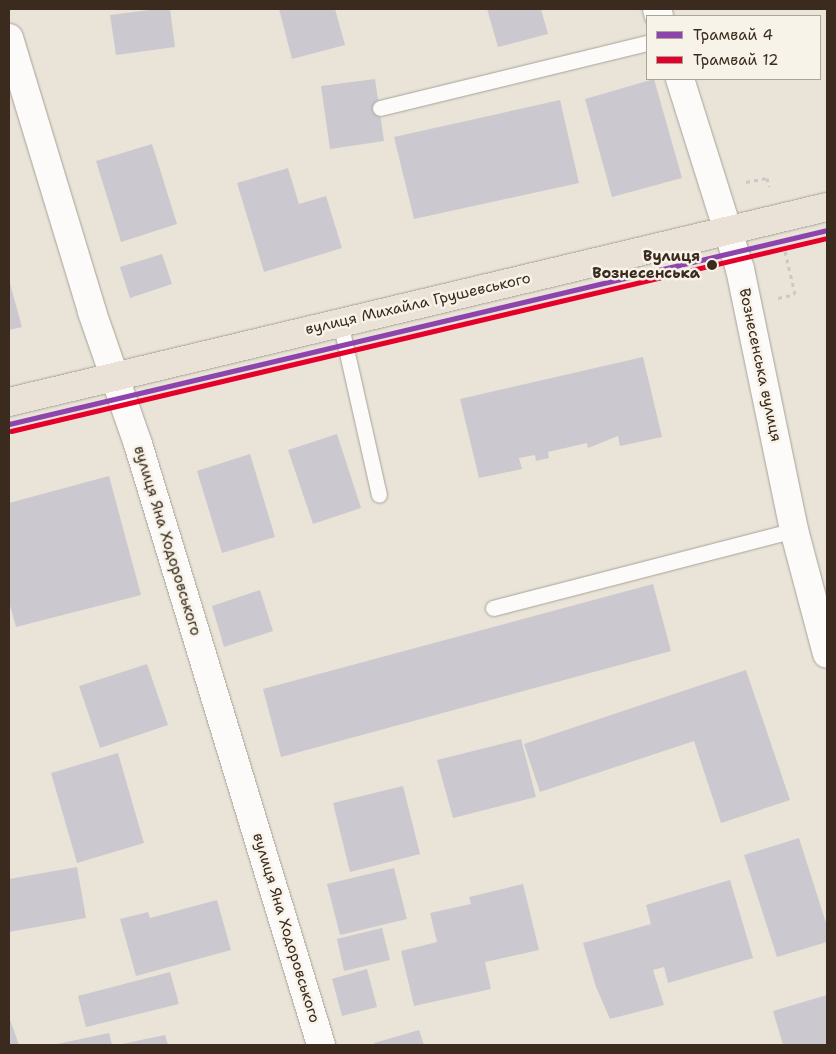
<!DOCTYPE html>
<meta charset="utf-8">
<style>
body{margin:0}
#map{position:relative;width:836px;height:1054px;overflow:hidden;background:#e9e4d7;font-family:"Shantell Sans",sans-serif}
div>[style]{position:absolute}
.building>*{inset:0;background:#ccc8d0}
.path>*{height:3px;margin-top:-1.5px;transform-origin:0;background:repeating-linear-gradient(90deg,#cbc9c5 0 4px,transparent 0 8px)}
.roads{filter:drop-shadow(0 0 1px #a7a299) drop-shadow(0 0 1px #a7a299)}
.lane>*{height:15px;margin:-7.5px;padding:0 7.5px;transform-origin:7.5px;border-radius:7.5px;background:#fcfbf9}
.street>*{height:28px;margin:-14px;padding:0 14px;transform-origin:14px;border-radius:14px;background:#fcfbf9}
.primary>*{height:28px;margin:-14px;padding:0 14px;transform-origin:14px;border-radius:14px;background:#eae2d6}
.tram-1>*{height:5px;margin:-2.5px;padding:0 2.5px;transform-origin:2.5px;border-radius:2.5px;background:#8e44ad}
.tram-2>*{height:5px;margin:-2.5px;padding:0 2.5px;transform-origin:2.5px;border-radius:2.5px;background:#e4002b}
.dots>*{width:14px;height:14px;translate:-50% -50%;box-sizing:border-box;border:2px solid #f7f3e8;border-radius:50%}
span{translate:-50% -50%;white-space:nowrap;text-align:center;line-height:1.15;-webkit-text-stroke:5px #f7f3e8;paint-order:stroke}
.stop-label{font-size:15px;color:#3b2a1e;font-weight:700}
.right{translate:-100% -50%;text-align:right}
.street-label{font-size:15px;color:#3b2a1e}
.frame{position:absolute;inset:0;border:10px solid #3b2a1e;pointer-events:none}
.legend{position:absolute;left:646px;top:15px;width:175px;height:65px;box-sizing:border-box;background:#f7f3e8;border:1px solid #aca397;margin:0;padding:6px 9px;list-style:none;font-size:15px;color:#3b2a1e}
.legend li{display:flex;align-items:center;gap:10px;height:25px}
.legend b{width:25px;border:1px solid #aca397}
</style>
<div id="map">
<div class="building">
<div style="clip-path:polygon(157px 9px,170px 9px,175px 47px,116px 55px,110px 15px)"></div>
<div style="clip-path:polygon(279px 9px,335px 9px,345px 45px,292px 59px)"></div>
<div style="clip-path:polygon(487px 9px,541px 9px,548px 34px,498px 47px)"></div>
<div style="clip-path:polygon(375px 79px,384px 141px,330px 149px,321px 86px)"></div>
<div style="clip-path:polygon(654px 79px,682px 178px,612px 197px,585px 99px)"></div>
<div style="clip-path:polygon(560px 100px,579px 183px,414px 219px,394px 137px)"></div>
<div style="clip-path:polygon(152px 144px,177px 224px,121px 242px,96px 161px)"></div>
<div style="clip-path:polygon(288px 168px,299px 204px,326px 196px,342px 248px,264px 272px,237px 183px)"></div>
<div style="clip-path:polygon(162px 254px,172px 284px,130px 298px,120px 267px)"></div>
<div style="clip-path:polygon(9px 280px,22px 327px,9px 330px)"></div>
<div style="clip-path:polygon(643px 357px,662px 437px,620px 446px,618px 436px,588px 448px,587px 443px,548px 452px,549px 458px,536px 461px,535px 455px,519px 458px,522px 469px,479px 478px,460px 399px)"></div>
<div style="clip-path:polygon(337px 434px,361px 508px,313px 524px,288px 450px)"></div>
<div style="clip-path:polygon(250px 454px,275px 537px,222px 553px,197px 471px)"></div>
<div style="clip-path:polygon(109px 476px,141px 595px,16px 627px,9px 602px,9px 503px)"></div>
<div style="clip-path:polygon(653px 584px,671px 651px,281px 757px,263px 689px)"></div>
<div style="clip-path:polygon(260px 590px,273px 631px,224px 647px,212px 606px)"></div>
<div style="clip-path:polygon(147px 664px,168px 725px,100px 748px,79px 686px)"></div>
<div style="clip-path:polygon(746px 670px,790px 800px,721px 823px,694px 741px,540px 792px,524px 744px)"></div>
<div style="clip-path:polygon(521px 739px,536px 797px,453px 818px,437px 760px)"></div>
<div style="clip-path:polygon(118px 753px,144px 843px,77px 863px,51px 773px)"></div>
<div style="clip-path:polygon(403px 786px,420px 854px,350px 872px,333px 803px)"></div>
<div style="clip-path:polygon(799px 838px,827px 926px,827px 942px,777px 957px,744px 855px)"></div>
<div style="clip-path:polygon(77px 867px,86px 918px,9px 932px,9px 879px)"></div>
<div style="clip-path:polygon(394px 868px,407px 919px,340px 935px,327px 884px)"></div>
<div style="clip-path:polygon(730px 880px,753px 958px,668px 983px,664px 967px,653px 970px,664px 1005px,610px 1019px,596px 987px,583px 943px,651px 924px,646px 905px)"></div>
<div style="clip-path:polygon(523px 884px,539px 950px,485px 962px,491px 989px,414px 1006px,401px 951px,437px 942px,430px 913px,471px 904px,469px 897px)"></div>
<div style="clip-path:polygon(217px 900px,231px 950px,136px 976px,120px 919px,148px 912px,150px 918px)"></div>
<div style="clip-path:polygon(382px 928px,390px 960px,344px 971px,337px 939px)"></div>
<div style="clip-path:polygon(367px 969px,377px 1007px,342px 1016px,332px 979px)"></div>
<div style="clip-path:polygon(170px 972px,179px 1004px,86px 1027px,78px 996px)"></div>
<div style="clip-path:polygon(827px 995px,827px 1045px,783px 1045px,773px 1011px)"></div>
<div style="clip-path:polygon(9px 1017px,19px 1045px,9px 1045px)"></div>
<div style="clip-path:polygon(419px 1030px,424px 1045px,375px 1045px,374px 1043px)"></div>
<div style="clip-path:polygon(109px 1033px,112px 1045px,57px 1045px,57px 1044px)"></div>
<div style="clip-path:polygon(165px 1035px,168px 1045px,122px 1045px,122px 1044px)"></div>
</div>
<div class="path">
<div style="left:746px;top:182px;width:21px;rotate:-11deg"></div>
<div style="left:767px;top:178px;width:9px;rotate:77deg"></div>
<div style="left:778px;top:298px;width:17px;rotate:-13deg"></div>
<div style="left:795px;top:294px;width:44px;rotate:-103.1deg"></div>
</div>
<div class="roads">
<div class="lane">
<div style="left:380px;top:108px;width:275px;rotate:-13.7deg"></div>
<div style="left:340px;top:322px;width:177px;rotate:77.3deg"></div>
<div style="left:493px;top:608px;width:311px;rotate:-14.5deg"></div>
</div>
<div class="street">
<div style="left:657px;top:9px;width:7px;rotate:74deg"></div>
<div style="left:9px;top:38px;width:286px;rotate:73.1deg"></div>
<div style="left:92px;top:312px;width:140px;rotate:70.8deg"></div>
<div style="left:138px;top:444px;width:628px;rotate:73.06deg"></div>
<div style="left:680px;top:79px;width:199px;rotate:72.5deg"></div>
<div style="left:740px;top:269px;width:267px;rotate:78.3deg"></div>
<div style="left:794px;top:530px;width:128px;rotate:75.1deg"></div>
</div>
<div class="primary">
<div style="left:9px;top:402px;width:841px;rotate:-13.41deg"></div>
</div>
</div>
<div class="tram-1">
<div style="left:9px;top:424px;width:841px;rotate:-13.34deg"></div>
</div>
<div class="tram-2">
<div style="left:11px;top:431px;width:839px;rotate:-13.31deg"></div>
</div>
<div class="dots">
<div style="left:712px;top:265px;background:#3b2a1e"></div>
</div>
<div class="stop-label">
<span class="right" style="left:700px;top:265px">Вулиця<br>Вознесенська</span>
</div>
<div class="street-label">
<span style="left:418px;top:304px;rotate:-13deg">вулиця Михайла Грушевського</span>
<span style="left:760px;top:365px;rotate:78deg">Вознесенська вулиця</span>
<span style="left:167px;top:541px;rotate:73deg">вулиця Яна Ходоровського</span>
<span style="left:286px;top:928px;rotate:73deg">вулиця Яна Ходоровського</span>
</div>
<div class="frame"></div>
<ul class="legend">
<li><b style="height:6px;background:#8e44ad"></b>Трамвай 4</li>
<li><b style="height:6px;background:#e4002b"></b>Трамвай 12</li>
</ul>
</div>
